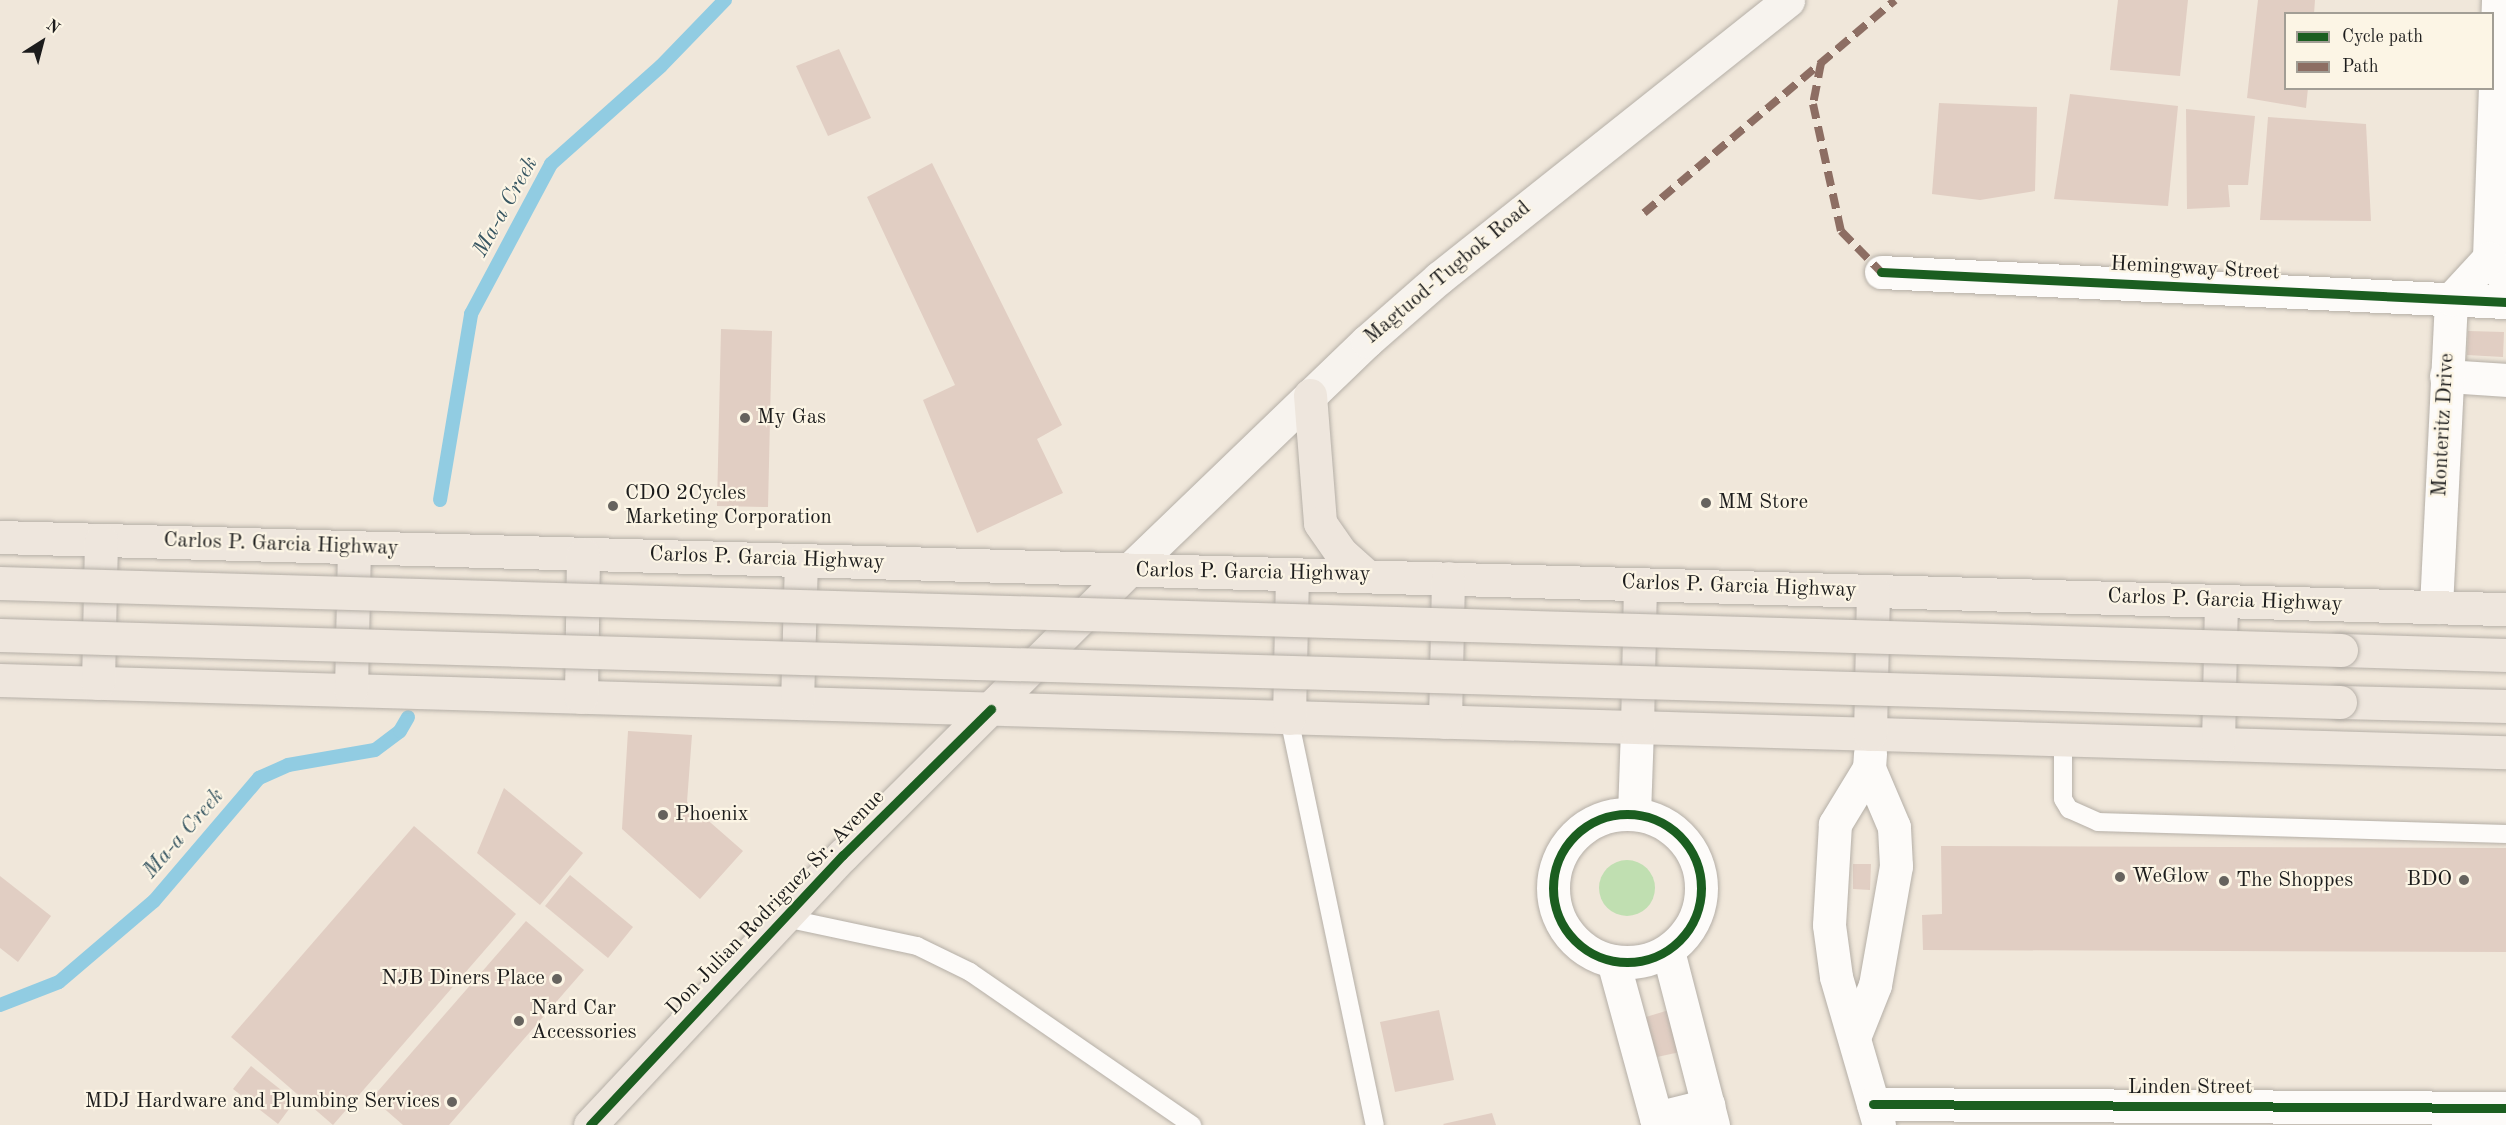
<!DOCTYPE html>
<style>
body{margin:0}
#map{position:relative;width:2506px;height:1125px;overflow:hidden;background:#f0e7da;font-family:"Old Standard TT",serif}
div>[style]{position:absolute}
.green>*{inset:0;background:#c0dfb1}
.round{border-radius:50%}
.stream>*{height:14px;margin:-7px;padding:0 7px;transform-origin:7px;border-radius:7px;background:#91cce2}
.building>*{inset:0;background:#e1cec3}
.roads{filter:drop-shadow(0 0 2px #b5afa7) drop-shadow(0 0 2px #b5afa7)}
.service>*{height:18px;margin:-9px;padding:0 9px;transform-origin:9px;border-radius:9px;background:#fdfbf9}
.minor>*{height:33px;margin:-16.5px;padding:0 16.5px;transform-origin:16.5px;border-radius:16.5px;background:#fdfbf9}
.minor>.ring{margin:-16.5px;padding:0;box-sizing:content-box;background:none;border:33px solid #fdfbf9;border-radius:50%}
.secondary>*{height:33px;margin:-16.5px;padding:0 16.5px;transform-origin:16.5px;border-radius:16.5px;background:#f7f3ee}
.primary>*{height:33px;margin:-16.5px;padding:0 16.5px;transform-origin:16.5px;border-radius:16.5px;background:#eee6dd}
.trunk>*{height:33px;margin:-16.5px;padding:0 16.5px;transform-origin:16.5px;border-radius:16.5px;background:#eee6dd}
.bridges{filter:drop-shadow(0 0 2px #b5afa7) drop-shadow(0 0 2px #b5afa7)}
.trunk-bridge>*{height:33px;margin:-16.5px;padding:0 16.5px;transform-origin:16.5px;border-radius:16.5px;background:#eee6dd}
.quiet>*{height:8px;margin-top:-4px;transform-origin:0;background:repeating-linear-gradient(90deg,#8d6e63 0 15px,transparent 0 23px)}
.cycleway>*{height:9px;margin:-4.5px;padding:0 4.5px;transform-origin:4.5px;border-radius:4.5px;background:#1b5e20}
.cycleway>.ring{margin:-4.5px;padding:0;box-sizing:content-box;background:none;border:9px solid #1b5e20;border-radius:50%}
.dots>*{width:16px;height:16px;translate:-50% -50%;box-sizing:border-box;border:3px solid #fcf5e5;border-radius:50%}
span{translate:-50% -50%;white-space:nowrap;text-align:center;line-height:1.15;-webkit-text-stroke:4.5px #fcf5e5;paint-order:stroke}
.street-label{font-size:21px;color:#1c1c1c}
.poi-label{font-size:21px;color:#1c1c1c}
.left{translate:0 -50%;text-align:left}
.right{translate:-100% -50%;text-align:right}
.water-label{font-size:22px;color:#375662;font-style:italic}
.legend{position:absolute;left:2284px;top:12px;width:210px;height:78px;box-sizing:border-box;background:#fcf5e5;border:2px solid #a29e95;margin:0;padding:8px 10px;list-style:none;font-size:18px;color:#1c1c1c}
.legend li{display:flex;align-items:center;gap:12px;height:30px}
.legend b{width:30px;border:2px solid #a29e95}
.north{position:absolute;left:12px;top:12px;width:60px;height:60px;-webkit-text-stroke:4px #fcf5e5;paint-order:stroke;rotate:36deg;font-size:16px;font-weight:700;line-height:24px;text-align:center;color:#1c1c1c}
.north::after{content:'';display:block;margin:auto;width:21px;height:27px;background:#1c1c1c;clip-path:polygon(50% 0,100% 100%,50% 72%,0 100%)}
</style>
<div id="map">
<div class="green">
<div class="round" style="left:1599px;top:860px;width:56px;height:56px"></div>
</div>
<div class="stream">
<div style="left:440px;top:500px;width:189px;rotate:-80.5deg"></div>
<div style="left:471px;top:314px;width:170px;rotate:-61.9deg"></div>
<div style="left:551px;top:164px;width:147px;rotate:-41.7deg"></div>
<div style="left:661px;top:66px;width:92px;rotate:-45.9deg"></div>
<div style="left:0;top:1005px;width:63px;rotate:-21.3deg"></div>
<div style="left:59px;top:982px;width:125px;rotate:-40.5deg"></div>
<div style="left:154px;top:901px;width:162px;rotate:-49.5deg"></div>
<div style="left:259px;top:778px;width:32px;rotate:-24deg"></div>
<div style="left:288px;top:765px;width:88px;rotate:-9.8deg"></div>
<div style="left:375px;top:750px;width:31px;rotate:-37deg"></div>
<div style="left:400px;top:731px;width:16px;rotate:-60deg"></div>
</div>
<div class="building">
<div style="clip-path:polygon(2118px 0,2188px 0,2180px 76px,2110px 70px)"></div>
<div style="clip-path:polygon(2258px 0,2315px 0,2314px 14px,2286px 14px,2286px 88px,2308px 88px,2306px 108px,2247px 98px)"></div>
<div style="clip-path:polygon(839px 49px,871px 118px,828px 136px,796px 66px)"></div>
<div style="clip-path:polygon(2070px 94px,2178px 106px,2168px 206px,2054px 199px)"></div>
<div style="clip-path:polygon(1939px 103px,2037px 107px,2035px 191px,1980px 200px,1932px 194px)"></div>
<div style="clip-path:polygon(2186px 109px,2255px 116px,2248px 185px,2228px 185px,2230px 207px,2187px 209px)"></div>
<div style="clip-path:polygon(2268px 117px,2366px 124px,2371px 221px,2260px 220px)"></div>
<div style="clip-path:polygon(932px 163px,1062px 425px,1037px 439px,1063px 493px,977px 533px,923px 400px,955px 385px,867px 197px)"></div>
<div style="clip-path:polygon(721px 329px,772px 331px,768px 507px,717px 506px)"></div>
<div style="clip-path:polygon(2468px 331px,2504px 332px,2503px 357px,2467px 355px)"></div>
<div style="clip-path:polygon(628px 731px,692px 735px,687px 802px,743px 851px,700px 899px,622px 829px)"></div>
<div style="clip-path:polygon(504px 788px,583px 853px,540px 905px,477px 853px)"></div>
<div style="clip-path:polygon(414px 826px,516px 914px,333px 1125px,231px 1037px)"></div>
<div style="clip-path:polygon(1941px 846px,2506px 848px,2506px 952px,1923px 950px,1922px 915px,1942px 914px)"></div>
<div style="clip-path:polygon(1853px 864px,1871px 864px,1870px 890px,1853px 889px)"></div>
<div style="clip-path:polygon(570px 875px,633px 927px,608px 958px,545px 906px)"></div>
<div style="clip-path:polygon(0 876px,51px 916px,18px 962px,0 948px)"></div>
<div style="clip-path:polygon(526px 921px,584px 970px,449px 1125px,403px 1125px,372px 1098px)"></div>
<div style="clip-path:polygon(1439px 1010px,1454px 1080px,1395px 1092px,1380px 1022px)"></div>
<div style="clip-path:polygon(1669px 1010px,1680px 1052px,1657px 1057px,1646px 1017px)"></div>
<div style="clip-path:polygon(251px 1066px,295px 1101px,278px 1124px,233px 1089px)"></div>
<div style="clip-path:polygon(1492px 1113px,1496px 1125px,1444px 1125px,1443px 1124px)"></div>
</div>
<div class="roads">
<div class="service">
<div style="left:1289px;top:718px;width:416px;rotate:78.1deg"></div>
<div style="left:2063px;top:739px;width:60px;rotate:90deg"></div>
<div style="left:2063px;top:799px;width:12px;rotate:59deg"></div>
<div style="left:2069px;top:809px;width:32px;rotate:24deg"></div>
<div style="left:2098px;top:822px;width:408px;rotate:1.7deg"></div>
<div style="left:785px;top:918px;width:135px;rotate:12deg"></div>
<div style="left:917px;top:946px;width:59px;rotate:26.1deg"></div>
<div style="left:970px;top:972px;width:270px;rotate:34.6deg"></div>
</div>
<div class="minor">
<div style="left:2498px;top:0;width:258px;rotate:92deg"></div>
<div style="left:2489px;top:258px;width:28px;rotate:52deg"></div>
<div style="left:1881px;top:272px;width:626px;rotate:2.75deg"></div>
<div style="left:2446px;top:376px;width:60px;rotate:3.8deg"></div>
<div style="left:2436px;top:607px;width:308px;rotate:-87.2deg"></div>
<div style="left:2451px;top:299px;width:56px;rotate:-47.2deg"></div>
<div style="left:1869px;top:768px;width:66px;rotate:121.3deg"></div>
<div style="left:1835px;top:824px;width:101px;rotate:93.4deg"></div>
<div style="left:1829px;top:925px;width:52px;rotate:82.3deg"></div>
<div style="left:1836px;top:977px;width:154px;rotate:73.8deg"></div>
<div class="ring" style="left:1553px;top:814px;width:115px;height:115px"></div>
<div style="left:1634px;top:814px;width:87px;rotate:-88deg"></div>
<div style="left:1668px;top:951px;width:180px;rotate:75.5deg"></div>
<div style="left:1613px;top:961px;width:170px;rotate:74.7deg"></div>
<div style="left:1855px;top:1035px;width:54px;rotate:-68.2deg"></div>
<div style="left:1875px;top:985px;width:121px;rotate:-80deg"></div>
<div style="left:1896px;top:866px;width:39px;rotate:-93deg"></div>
<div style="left:1894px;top:827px;width:64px;rotate:-113deg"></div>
<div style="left:1869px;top:768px;width:15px;rotate:-86deg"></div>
<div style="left:1873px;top:1104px;width:633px;rotate:0.36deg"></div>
<div style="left:1656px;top:1118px;width:54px;rotate:-14deg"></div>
</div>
<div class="secondary">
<div style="left:1129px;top:570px;width:330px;rotate:-43.9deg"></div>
<div style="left:1367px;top:341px;width:96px;rotate:-41.2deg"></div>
<div style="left:1439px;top:278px;width:446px;rotate:-38.5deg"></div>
</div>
<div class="primary">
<div style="left:590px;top:1125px;width:370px;rotate:-46.9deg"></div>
<div style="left:843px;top:855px;width:404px;rotate:-44.9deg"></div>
</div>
<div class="trunk">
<div style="left:1310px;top:395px;width:128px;rotate:85.5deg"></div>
<div style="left:1320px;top:523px;width:35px;rotate:55deg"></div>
<div style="left:1340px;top:552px;width:36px;rotate:42deg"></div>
<div style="left:0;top:537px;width:2507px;rotate:1.65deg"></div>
<div style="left:2341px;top:650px;width:165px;rotate:1.7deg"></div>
<div style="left:0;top:680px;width:2507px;rotate:1.65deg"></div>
<div style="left:98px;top:683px;width:143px;rotate:-88.8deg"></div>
<div style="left:351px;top:690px;width:142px;rotate:-88.8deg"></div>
<div style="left:581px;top:697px;width:143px;rotate:-89.2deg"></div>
<div style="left:2340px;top:702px;width:166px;rotate:1.4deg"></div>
<div style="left:797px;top:703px;width:142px;rotate:-88.4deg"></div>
<div style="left:1289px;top:718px;width:144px;rotate:-88.8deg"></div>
<div style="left:1445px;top:722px;width:144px;rotate:-88.8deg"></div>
<div style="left:1637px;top:727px;width:143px;rotate:-88.8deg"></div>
<div style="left:1870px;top:734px;width:143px;rotate:-88.8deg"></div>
<div style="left:2218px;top:744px;width:143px;rotate:-88.8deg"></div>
</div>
</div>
<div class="bridges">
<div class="trunk-bridge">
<div style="left:0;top:583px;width:2342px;rotate:1.64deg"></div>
<div style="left:0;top:635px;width:2341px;rotate:1.64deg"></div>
</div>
</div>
<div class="quiet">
<div style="left:1821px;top:63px;width:42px;rotate:101deg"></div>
<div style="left:1813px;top:104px;width:130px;rotate:77.6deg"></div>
<div style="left:1841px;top:231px;width:57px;rotate:45.7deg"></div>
<div style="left:1644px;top:213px;width:329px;rotate:-40.3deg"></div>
</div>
<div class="cycleway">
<div style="left:1881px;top:272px;width:626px;rotate:2.75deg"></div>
<div class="ring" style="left:1553px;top:814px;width:139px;height:139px"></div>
<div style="left:1873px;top:1104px;width:633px;rotate:0.36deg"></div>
<div style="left:590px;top:1125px;width:370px;rotate:-46.9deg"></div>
<div style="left:843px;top:855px;width:208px;rotate:-44.6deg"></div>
</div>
<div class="dots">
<div style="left:745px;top:418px;background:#66635e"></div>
<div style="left:1706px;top:503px;background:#66635e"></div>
<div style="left:613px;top:506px;background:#66635e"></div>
<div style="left:663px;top:815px;background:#66635e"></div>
<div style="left:2120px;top:877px;background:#66635e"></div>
<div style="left:2464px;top:880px;background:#66635e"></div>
<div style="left:2224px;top:881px;background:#66635e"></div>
<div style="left:557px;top:979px;background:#66635e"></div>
<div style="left:519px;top:1021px;background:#66635e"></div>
<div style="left:452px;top:1102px;background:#66635e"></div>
</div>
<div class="street-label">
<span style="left:2195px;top:269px;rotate:3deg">Hemingway Street</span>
<span style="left:1448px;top:273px;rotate:-40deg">Magtuod-Tugbok Road</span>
<span style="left:2444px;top:425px;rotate:-87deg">Monteritz Drive</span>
<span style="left:281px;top:545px;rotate:2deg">Carlos P. Garcia Highway</span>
<span style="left:767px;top:559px;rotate:2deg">Carlos P. Garcia Highway</span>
<span style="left:1253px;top:573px;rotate:1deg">Carlos P. Garcia Highway</span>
<span style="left:1739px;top:587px;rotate:2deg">Carlos P. Garcia Highway</span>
<span style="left:2225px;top:601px;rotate:2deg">Carlos P. Garcia Highway</span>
<span style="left:776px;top:903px;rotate:-46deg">Don Julian Rodriguez Sr. Avenue</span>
<span style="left:2190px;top:1088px">Linden Street</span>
</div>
<div class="poi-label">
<span class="left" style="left:757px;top:418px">My Gas</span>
<span class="left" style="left:625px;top:506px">CDO 2Cycles<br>Marketing Corporation</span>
<span class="left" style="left:1718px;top:503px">MM Store</span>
<span class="left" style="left:675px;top:815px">Phoenix</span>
<span class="left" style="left:2132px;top:877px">WeGlow</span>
<span class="right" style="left:2452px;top:880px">BDO</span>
<span class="left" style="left:2236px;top:881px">The Shoppes</span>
<span class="right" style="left:545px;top:979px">NJB Diners Place</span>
<span class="left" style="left:531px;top:1021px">Nard Car<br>Accessories</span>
<span class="right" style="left:440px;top:1102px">MDJ Hardware and Plumbing Services</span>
</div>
<div class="water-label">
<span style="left:506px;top:207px;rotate:-61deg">Ma-a Creek</span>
<span style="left:184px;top:834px;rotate:-49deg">Ma-a Creek</span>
</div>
<ul class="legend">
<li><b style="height:8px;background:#1b5e20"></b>Cycle path</li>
<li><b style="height:8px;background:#8d6e63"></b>Path</li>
</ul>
<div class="north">N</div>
</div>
